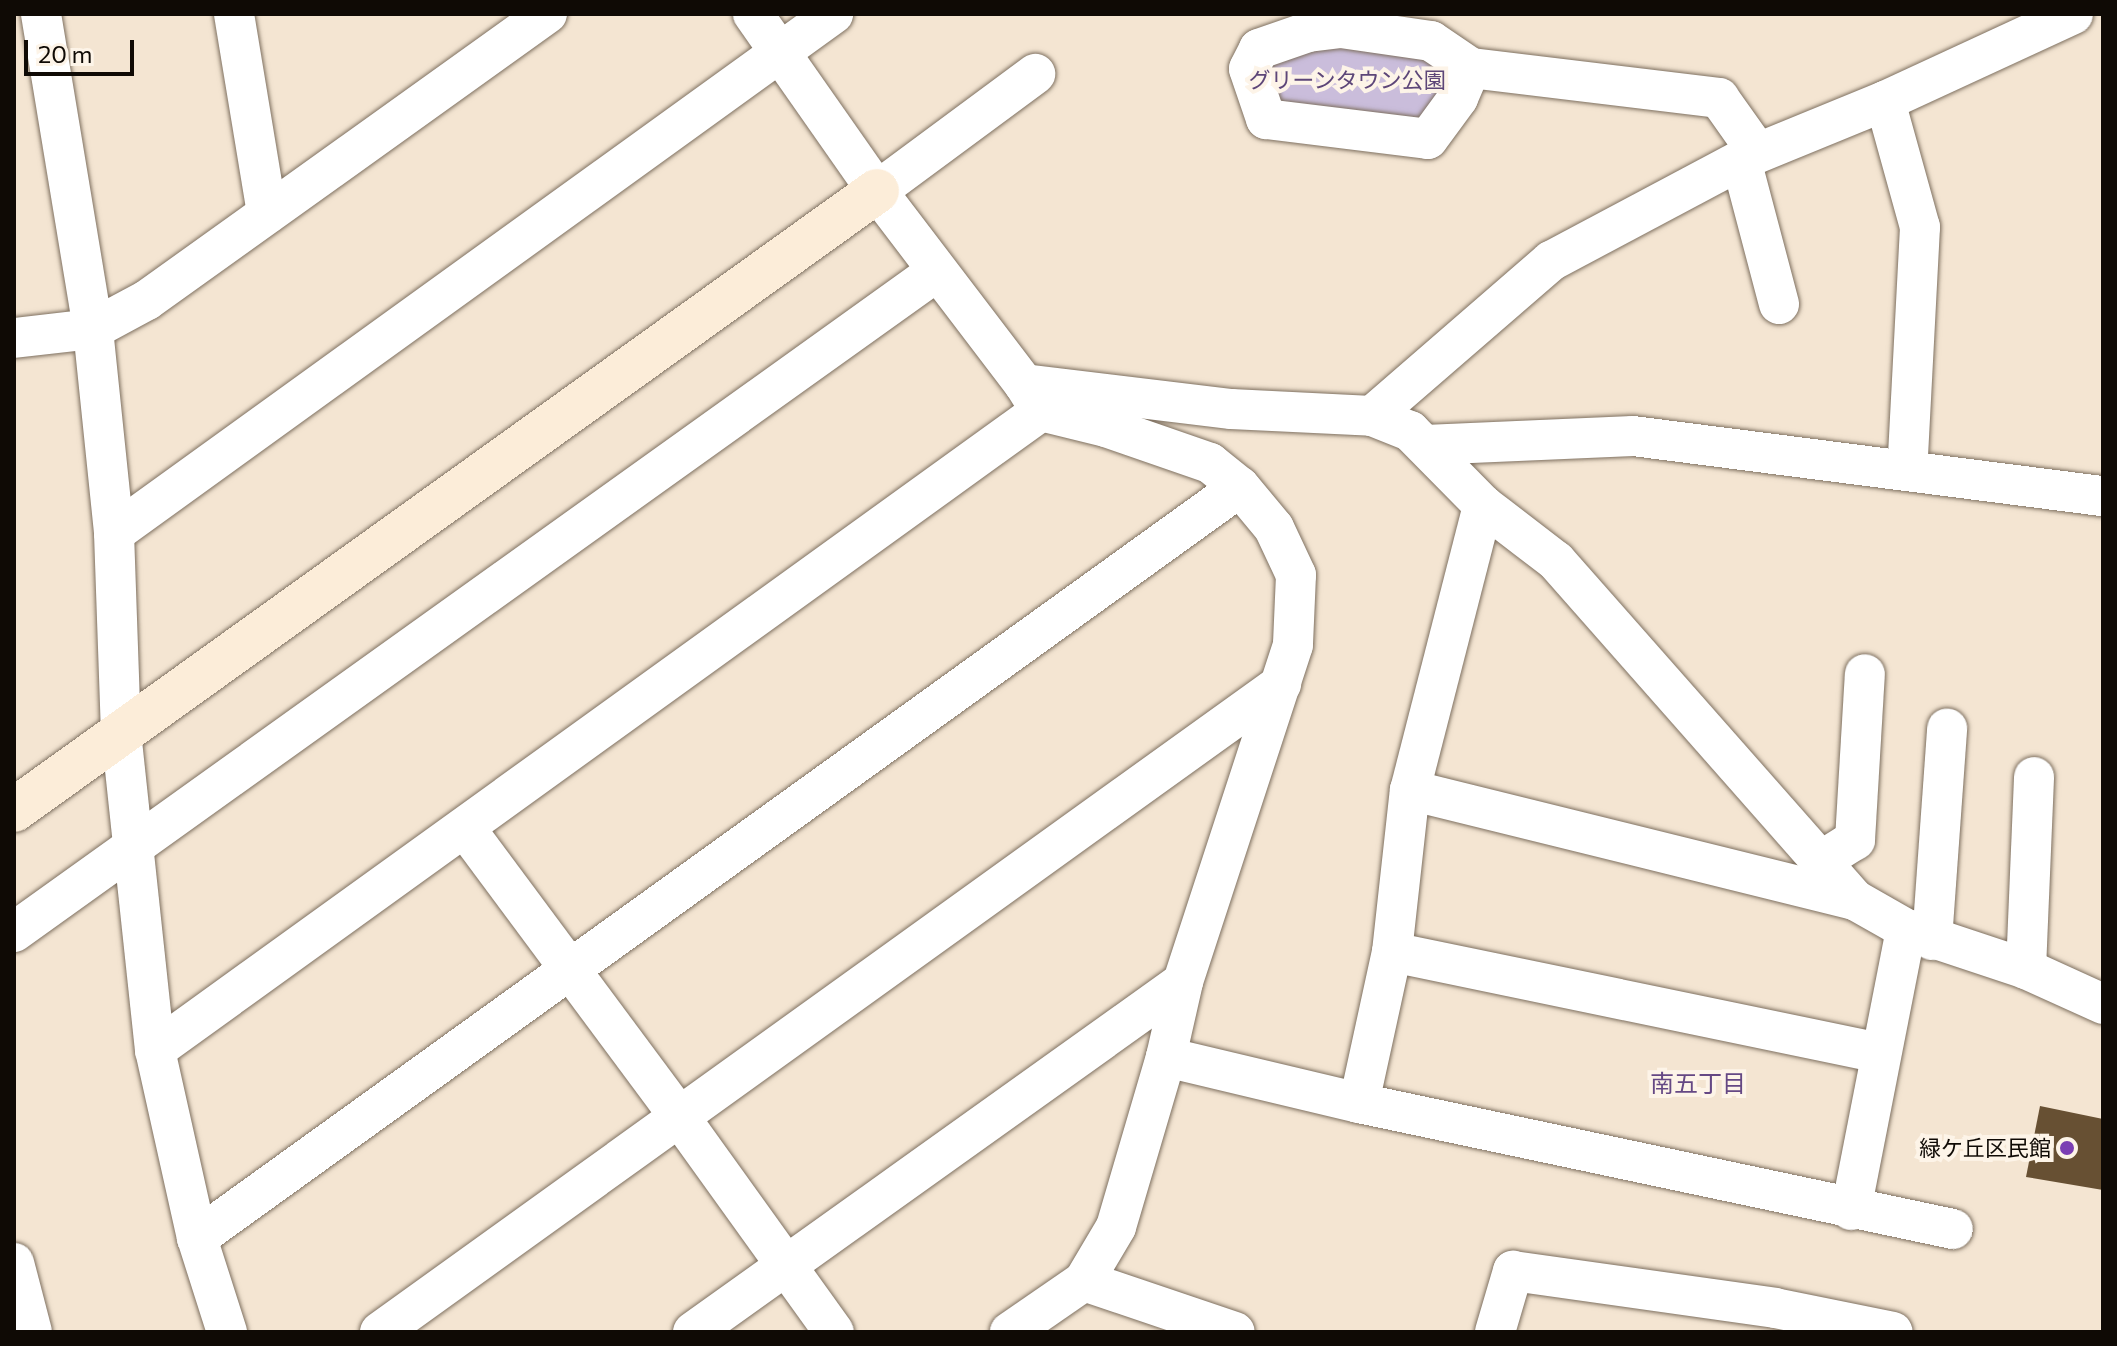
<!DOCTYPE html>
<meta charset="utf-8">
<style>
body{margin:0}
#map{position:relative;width:2117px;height:1346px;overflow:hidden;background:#f4e5d2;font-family:Commissioner,"Noto Sans JP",sans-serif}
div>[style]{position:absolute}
.green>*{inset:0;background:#cabddb}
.building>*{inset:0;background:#675033}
.roads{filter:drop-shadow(0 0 2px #7e7060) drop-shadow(0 0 2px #7e7060)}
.street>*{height:40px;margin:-20px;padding:0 20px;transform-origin:20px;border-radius:20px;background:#fff}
.secondary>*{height:44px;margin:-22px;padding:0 22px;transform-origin:22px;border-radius:22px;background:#fcedd9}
.dots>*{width:22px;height:22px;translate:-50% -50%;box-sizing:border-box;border:4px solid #fdf4e8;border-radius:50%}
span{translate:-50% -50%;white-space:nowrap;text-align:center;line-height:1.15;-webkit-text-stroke:8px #fdf4e8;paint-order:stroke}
.park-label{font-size:22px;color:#5d4678}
.poi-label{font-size:22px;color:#0f0a05}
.right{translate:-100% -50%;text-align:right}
.neighbourhood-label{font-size:24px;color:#654884}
.frame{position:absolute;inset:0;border:16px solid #0f0a05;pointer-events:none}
.scale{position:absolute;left:24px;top:40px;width:110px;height:36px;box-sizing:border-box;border:4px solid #0f0a05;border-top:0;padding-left:10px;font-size:24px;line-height:28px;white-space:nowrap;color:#0f0a05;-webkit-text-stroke:6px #fdf4e8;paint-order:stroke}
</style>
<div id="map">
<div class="green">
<div style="clip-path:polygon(1342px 35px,1442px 64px,1447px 90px,1415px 131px,1277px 105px,1265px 79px,1275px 55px)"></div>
</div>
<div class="building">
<div style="clip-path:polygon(2040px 1106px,2103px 1119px,2103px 1190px,2026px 1177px)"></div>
</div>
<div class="roads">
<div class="street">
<div style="left:41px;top:14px;width:319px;rotate:80.6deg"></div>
<div style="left:93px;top:329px;width:205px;rotate:84.1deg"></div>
<div style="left:114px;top:533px;width:199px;rotate:88deg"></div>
<div style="left:121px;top:732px;width:320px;rotate:83.9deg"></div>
<div style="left:155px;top:1050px;width:193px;rotate:77.4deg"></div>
<div style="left:197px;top:1238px;width:99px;rotate:72.3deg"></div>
<div style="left:234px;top:14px;width:202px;rotate:80.6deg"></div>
<div style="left:753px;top:14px;width:216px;rotate:55deg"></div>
<div style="left:877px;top:191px;width:243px;rotate:52.7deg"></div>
<div style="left:1024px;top:384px;width:32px;rotate:58deg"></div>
<div style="left:1041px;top:411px;width:67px;rotate:13.8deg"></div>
<div style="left:1106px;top:427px;width:110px;rotate:19.1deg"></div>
<div style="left:1210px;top:463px;width:38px;rotate:39deg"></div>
<div style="left:1240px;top:487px;width:53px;rotate:50.3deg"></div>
<div style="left:1274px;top:528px;width:52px;rotate:64.9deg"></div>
<div style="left:1296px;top:575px;width:70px;rotate:92.5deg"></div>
<div style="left:1293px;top:645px;width:354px;rotate:108.1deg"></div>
<div style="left:1183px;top:982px;width:77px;rotate:102.8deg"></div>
<div style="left:1166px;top:1057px;width:177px;rotate:106.4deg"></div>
<div style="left:1116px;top:1227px;width:63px;rotate:120.7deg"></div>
<div style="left:1084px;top:1281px;width:90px;rotate:145.4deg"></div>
<div style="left:1471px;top:68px;width:48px;rotate:-146deg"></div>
<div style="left:1431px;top:41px;width:91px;rotate:-171.8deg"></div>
<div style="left:1341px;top:28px;width:33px;rotate:173deg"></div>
<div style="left:1308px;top:32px;width:52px;rotate:160.9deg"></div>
<div style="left:1259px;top:49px;width:22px;rotate:117deg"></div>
<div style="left:1249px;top:69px;width:53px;rotate:71.2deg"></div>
<div style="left:1266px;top:119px;width:163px;rotate:7deg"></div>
<div style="left:1428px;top:139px;width:51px;rotate:-53.8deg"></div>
<div style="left:1458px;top:98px;width:33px;rotate:-67deg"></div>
<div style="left:1471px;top:68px;width:250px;rotate:6.9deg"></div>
<div style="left:1719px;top:98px;width:67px;rotate:54.7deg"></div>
<div style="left:1885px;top:101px;width:131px;rotate:74.5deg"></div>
<div style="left:1920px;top:227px;width:244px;rotate:93deg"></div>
<div style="left:1741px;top:160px;width:149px;rotate:75.2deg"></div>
<div style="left:877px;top:191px;width:197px;rotate:-36.5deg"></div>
<div style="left:14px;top:338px;width:80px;rotate:-6.5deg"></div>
<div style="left:93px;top:329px;width:61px;rotate:-28.2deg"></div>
<div style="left:147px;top:300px;width:492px;rotate:-35.6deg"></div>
<div style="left:1024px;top:384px;width:209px;rotate:6.9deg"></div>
<div style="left:1231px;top:409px;width:141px;rotate:2.8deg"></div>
<div style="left:1372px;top:416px;width:41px;rotate:21.5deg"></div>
<div style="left:1410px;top:431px;width:104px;rotate:45.4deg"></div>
<div style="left:1483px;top:505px;width:92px;rotate:37.5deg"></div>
<div style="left:1556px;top:561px;width:452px;rotate:48.6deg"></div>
<div style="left:1855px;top:900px;width:59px;rotate:29.6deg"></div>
<div style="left:1906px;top:929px;width:126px;rotate:18.4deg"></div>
<div style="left:2026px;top:969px;width:85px;rotate:24.4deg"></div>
<div style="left:1372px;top:416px;width:237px;rotate:-40.9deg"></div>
<div style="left:1551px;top:261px;width:215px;rotate:-28deg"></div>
<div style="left:1741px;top:160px;width:156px;rotate:-22.3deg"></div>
<div style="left:1885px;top:101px;width:207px;rotate:-24.8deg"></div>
<div style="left:1425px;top:445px;width:208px;rotate:-2.5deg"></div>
<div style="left:1633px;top:436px;width:474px;rotate:7.3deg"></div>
<div style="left:114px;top:533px;width:887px;rotate:-35.82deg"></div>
<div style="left:1410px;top:790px;width:458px;rotate:13.9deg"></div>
<div style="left:465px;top:828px;width:357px;rotate:53.4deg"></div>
<div style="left:678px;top:1115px;width:267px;rotate:54.3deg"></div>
<div style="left:1821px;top:861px;width:40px;rotate:-32deg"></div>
<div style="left:1855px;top:840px;width:166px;rotate:-86.6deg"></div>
<div style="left:14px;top:932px;width:1134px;rotate:-35.6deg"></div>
<div style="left:1932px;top:940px;width:212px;rotate:-85.9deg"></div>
<div style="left:1392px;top:952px;width:499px;rotate:11.7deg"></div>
<div style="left:2026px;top:969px;width:192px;rotate:-87.6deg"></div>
<div style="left:155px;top:1050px;width:1092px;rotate:-35.8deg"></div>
<div style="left:1166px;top:1057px;width:198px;rotate:13.4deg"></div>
<div style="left:1359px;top:1103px;width:607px;rotate:11.98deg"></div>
<div style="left:1359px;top:1103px;width:155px;rotate:-77.7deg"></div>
<div style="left:1392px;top:952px;width:163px;rotate:-83.7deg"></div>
<div style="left:1410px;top:790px;width:294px;rotate:-75.6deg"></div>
<div style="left:1851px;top:1210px;width:286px;rotate:-78.9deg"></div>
<div style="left:197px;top:1238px;width:1285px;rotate:-35.76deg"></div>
<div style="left:14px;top:1263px;width:71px;rotate:75.4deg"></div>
<div style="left:1084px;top:1281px;width:159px;rotate:18.7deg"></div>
<div style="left:380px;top:1332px;width:1110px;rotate:-35.72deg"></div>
<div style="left:693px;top:1332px;width:602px;rotate:-35.54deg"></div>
<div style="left:1495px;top:1332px;width:64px;rotate:-73.6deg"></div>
<div style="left:1513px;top:1271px;width:265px;rotate:8deg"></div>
<div style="left:1775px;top:1308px;width:120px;rotate:11.5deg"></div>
</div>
<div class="secondary">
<div style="left:14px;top:810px;width:1062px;rotate:-35.65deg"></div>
</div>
</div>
<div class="dots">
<div style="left:2067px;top:1148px;background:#7b3eb3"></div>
</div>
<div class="park-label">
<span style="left:1347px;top:80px">グリーンタウン公園</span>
</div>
<div class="poi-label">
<span class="right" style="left:2051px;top:1148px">緑ケ丘区民館</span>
</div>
<div class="neighbourhood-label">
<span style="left:1698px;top:1083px">南五丁目</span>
</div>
<div class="frame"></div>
<div class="scale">20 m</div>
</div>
